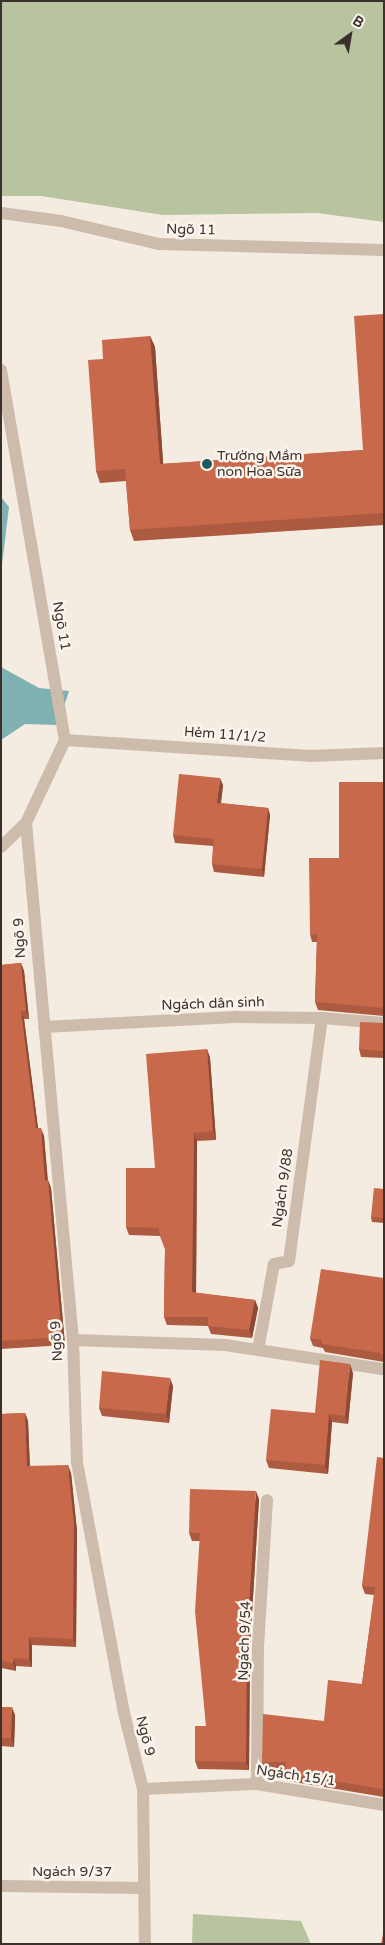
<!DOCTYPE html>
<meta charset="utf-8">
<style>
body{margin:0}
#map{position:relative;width:385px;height:1945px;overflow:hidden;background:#f4ebe1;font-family:"Varela Round",sans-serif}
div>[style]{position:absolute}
.green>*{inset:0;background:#b8c4a0}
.water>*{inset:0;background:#7fb0b2}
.minor>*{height:12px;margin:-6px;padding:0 6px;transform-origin:6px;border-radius:6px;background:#cdbbac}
.wall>*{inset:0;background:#ac5a40}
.shaded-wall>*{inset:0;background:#8c4a34}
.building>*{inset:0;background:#c8694b}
.dots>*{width:14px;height:14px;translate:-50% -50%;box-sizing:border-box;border:2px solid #fbf5ee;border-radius:50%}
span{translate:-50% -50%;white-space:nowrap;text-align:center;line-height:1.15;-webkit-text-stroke:5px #fbf5ee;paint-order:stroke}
.street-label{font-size:14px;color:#3b302b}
.poi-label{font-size:14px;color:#3b302b}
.left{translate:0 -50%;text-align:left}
.frame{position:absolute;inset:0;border:2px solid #3b302b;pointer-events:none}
.north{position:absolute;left:325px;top:10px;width:50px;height:50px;-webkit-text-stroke:4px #fbf5ee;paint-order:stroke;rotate:32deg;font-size:14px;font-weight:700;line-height:20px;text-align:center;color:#3b302b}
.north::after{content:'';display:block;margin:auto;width:18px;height:22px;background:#3b302b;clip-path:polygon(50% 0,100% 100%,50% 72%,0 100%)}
</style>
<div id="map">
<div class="green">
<div style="clip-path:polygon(1px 1px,384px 1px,384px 222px,317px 213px,163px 215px,41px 196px,1px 196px)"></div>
<div style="clip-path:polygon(193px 1914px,301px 1921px,311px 1944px,192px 1944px)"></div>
</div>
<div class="water">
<div style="clip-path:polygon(1px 497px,9px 507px,1px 573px)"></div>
<div style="clip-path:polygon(1px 667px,39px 688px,69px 691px,58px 725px,25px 724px,1px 740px)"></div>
</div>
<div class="minor">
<div style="left:1px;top:213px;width:61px;rotate:7.6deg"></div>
<div style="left:61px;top:221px;width:101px;rotate:13.2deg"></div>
<div style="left:159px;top:244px;width:225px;rotate:1.5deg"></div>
<div style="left:1px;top:370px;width:375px;rotate:80.2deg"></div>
<div style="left:65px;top:740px;width:92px;rotate:115.2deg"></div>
<div style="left:26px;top:823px;width:519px;rotate:84.81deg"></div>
<div style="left:73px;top:1340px;width:122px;rotate:88.1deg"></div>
<div style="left:77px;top:1462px;width:255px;rotate:79.4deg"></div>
<div style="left:124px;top:1713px;width:78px;rotate:76deg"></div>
<div style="left:143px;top:1789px;width:155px;rotate:89.3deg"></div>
<div style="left:65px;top:740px;width:246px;rotate:3.7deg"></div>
<div style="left:310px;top:756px;width:74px;rotate:-2.3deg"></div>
<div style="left:1px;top:847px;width:35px;rotate:-44deg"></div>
<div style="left:44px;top:1027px;width:191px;rotate:-3deg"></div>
<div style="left:235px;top:1017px;width:87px;rotate:0.7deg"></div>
<div style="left:322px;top:1018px;width:62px;rotate:4.6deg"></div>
<div style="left:73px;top:1340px;width:152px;rotate:1.9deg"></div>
<div style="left:225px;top:1345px;width:159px;rotate:8.7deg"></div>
<div style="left:258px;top:1350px;width:87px;rotate:-79.5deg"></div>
<div style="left:274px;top:1264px;width:15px;rotate:-11deg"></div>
<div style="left:289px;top:1261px;width:245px;rotate:-82.3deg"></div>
<div style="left:257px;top:1784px;width:137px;rotate:-89.6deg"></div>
<div style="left:258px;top:1647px;width:147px;rotate:-86.5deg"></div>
<div style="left:143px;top:1789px;width:114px;rotate:-2.5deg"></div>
<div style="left:257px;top:1784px;width:129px;rotate:9.4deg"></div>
<div style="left:1px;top:1886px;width:142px;rotate:0.8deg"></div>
</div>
<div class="wall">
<div style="clip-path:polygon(384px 314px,384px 525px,134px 541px,130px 530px,126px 481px,100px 483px,96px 471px,103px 359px,150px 336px,155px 347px,163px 464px,363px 450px)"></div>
<div style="clip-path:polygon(384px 782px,384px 1016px,318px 1010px,315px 1002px,317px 942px,312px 942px,310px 934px)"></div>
<div style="clip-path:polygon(223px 785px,221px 803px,268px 808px,270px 815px,264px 877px,214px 872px,212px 864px,213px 846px,175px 843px,173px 835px)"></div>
<div style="clip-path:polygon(21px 963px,24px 971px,29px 1019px,24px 1019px,38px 1128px,44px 1136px,48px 1180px,51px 1188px,65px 1345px,1px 1349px,1px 965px)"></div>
<div style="clip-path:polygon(384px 1023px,384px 1058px,361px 1057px,359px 1049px)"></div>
<div style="clip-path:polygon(207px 1049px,210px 1058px,216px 1140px,197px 1141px,196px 1293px,255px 1300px,258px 1308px,252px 1338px,211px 1334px,208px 1326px,167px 1325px,164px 1317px,165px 1249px,160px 1236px,129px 1235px,126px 1227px,155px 1168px)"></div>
<div style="clip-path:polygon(384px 1189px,384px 1223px,372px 1222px,371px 1217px)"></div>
<div style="clip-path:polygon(384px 1278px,384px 1362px,325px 1352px,323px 1348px,313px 1346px,310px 1338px)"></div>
<div style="clip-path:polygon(353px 1373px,348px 1424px,332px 1422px,328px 1474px,269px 1468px,266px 1460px,315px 1413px)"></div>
<div style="clip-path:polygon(173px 1386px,169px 1423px,102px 1416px,99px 1408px)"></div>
<div style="clip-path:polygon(25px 1413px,28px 1421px,30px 1466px,71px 1473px,77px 1531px,76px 1647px,32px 1645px,32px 1667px,16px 1666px,16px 1671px,1px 1668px,1px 1414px)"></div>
<div style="clip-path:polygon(384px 1458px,384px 1797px,288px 1781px,285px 1773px,285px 1771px,265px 1770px,262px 1762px,324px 1721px,362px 1684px,374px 1595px,365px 1594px,362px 1586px)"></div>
<div style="clip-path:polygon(259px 1499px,250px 1646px,249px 1770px,198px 1769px,195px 1761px,206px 1726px,200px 1541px,192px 1541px,189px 1533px)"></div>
<div style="clip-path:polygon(1px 1707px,15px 1715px,14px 1747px,1px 1746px)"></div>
</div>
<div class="shaded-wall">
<div style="clip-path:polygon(150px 336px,155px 347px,164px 475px,160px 464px)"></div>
<div style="clip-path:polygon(220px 778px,223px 785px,220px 810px,217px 803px)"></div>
<div style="clip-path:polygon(268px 808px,270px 815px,264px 877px,262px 869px)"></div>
<div style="clip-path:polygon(21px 963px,24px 971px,29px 1019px,26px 1011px)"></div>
<div style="clip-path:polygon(21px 1011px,24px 1019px,39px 1136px,36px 1128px)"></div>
<div style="clip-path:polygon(207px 1049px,210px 1058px,216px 1140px,213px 1131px)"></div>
<div style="clip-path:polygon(41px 1128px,44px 1136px,48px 1189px,45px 1181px)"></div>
<div style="clip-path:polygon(194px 1133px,197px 1141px,196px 1301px,192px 1292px)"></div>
<div style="clip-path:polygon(48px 1180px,51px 1188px,65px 1345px,62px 1337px)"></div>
<div style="clip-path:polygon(255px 1300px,258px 1308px,252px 1338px,249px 1330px)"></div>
<div style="clip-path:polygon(350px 1364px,353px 1373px,348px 1424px,345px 1416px)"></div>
<div style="clip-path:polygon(170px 1378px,173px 1386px,169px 1423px,166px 1414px)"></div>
<div style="clip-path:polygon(25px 1413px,28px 1421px,30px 1474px,27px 1466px)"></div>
<div style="clip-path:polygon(329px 1414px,332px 1422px,328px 1474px,325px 1465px)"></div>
<div style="clip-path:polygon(68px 1465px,71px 1473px,77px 1531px,76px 1647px,73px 1639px)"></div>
<div style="clip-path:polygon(256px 1491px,259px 1499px,250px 1646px,249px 1770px,246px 1762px,247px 1639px)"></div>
<div style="clip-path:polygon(29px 1637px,32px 1645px,32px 1667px,29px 1659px)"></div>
<div style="clip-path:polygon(14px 1658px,16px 1666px,16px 1671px,13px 1663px)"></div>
<div style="clip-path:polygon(12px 1707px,15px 1715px,14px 1747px,11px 1738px)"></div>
</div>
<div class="building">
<div style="clip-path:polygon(384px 314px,384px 513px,130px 530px,125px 469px,96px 471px,88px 360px,103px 359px,102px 340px,150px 336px,160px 464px,363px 450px,354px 316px)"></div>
<div style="clip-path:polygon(179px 774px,220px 778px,217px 803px,268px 808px,262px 869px,212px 864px,214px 839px,173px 835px)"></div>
<div style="clip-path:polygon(339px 782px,384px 782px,384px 1008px,315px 1002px,317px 934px,310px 934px,309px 858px,339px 858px)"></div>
<div style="clip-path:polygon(21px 963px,26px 1011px,21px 1011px,36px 1128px,41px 1128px,45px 1181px,48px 1180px,62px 1337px,1px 1341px,1px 965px)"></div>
<div style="clip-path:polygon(360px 1022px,384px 1023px,384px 1051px,359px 1049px)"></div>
<div style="clip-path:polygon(207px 1049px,213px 1131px,194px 1133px,192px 1292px,255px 1300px,249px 1330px,208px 1326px,208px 1317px,164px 1317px,165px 1249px,158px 1228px,126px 1227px,126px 1168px,155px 1168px,146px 1054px)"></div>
<div style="clip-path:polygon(374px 1188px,384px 1189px,384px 1218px,371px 1217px)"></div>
<div style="clip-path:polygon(321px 1269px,384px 1278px,384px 1357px,380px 1353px,322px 1344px,322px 1340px,310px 1338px)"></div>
<div style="clip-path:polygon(320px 1360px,350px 1364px,345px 1416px,329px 1414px,325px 1465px,266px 1460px,271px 1409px,315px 1413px)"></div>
<div style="clip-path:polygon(102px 1371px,170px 1378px,166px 1414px,99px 1408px)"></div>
<div style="clip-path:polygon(25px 1413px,27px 1466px,68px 1465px,74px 1523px,73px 1639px,29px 1637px,29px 1659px,14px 1658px,13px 1663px,1px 1661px,1px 1414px)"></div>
<div style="clip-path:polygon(377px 1457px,384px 1458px,384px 1790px,382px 1789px,285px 1773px,286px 1762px,262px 1762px,263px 1714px,324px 1721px,328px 1680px,362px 1684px,375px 1587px,362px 1586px)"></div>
<div style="clip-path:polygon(190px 1489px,256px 1491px,247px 1639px,246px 1762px,195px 1761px,195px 1726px,206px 1726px,195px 1611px,200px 1533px,189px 1533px)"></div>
<div style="clip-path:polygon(1px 1707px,12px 1707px,11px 1738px,1px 1738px)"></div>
<div style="clip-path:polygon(384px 1929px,384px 1944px,381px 1944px)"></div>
</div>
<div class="dots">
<div style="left:207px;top:464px;background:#1f5a5e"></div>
</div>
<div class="street-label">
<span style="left:191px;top:230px;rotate:1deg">Ngõ 11</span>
<span style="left:61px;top:626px;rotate:80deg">Ngõ 11</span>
<span style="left:225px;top:735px;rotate:4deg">Hẻm 11/1/2</span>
<span style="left:20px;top:938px;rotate:-94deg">Ngõ 9</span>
<span style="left:213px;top:1004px;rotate:-2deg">Ngách dân sinh</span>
<span style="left:283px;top:1188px;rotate:-82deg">Ngách 9/88</span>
<span style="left:57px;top:1341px;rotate:-94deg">Ngõ 9</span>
<span style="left:245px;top:1641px;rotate:-88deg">Ngách 9/54</span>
<span style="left:145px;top:1736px;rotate:76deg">Ngõ 9</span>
<span style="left:296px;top:1776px;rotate:8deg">Ngách 15/1</span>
<span style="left:72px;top:1872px">Ngách 9/37</span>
</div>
<div class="poi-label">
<span class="left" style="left:217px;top:464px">Trường Mầm<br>non Hoa Sữa</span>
</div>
<div class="frame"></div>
<div class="north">B</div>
</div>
